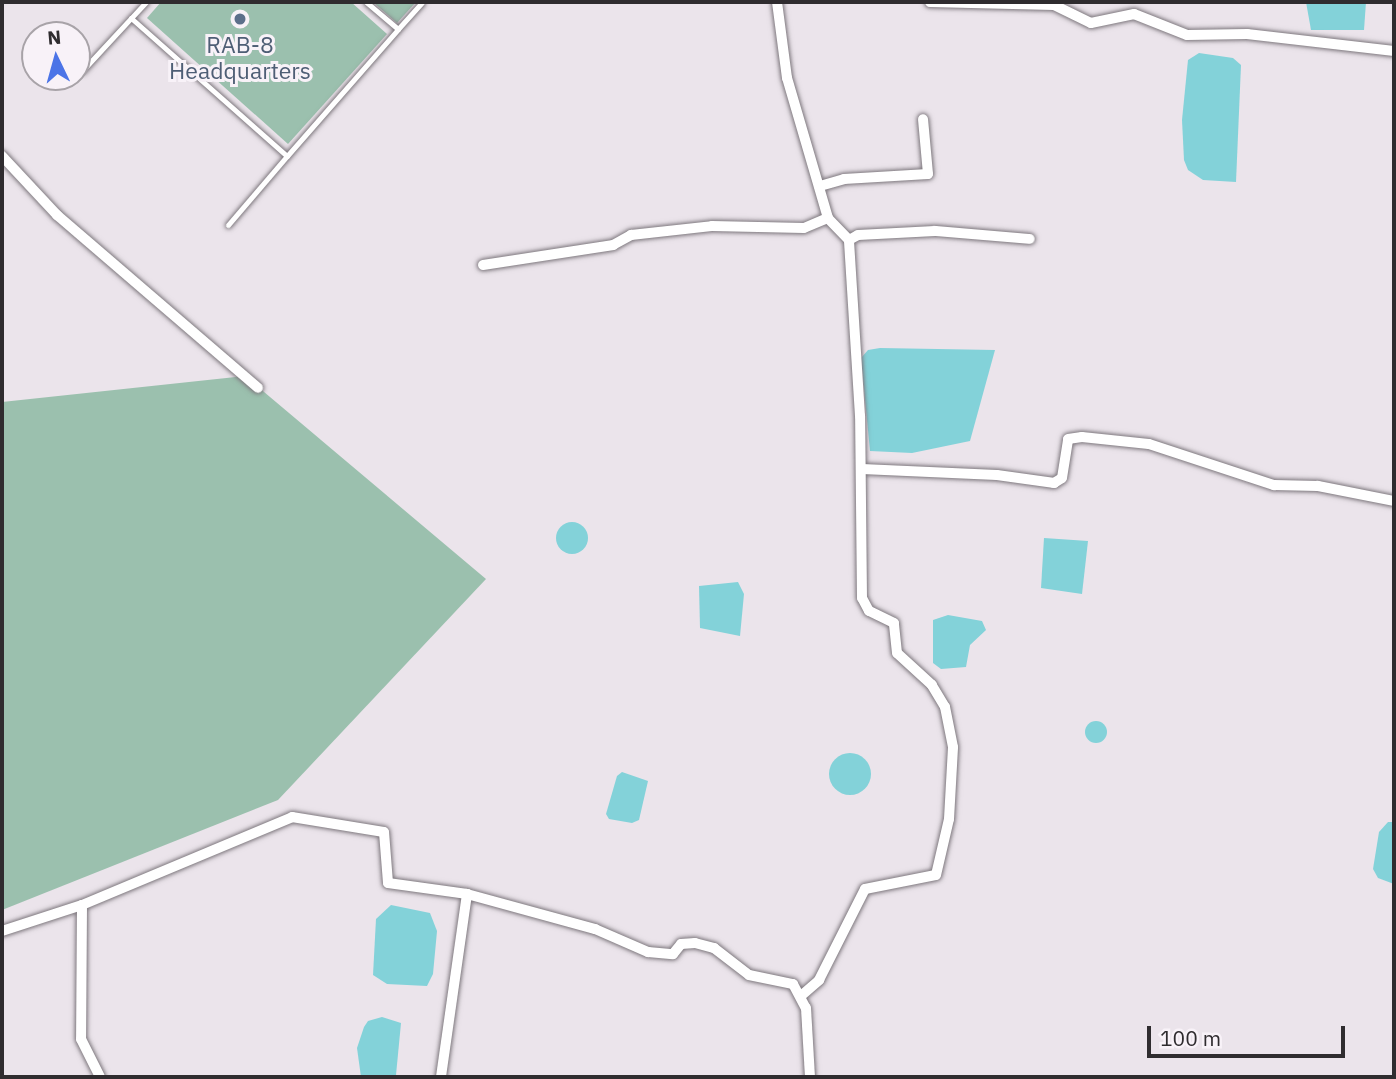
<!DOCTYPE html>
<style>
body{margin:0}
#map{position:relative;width:1396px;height:1079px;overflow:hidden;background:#ebe4eb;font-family:"IBM Plex Sans",sans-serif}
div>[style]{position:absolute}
.green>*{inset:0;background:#9bc0ae}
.water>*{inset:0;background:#83d2d9}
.round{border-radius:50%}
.roads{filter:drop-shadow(0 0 2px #7e787e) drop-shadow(0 0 2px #7e787e)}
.lane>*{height:5px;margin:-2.5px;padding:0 2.5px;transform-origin:2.5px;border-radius:2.5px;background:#fff}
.street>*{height:10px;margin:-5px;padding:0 5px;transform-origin:5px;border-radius:5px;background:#fff}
.dots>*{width:19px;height:19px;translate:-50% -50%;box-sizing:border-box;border:4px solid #f8f2f8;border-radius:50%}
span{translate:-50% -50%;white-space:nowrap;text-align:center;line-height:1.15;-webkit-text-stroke:6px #f8f2f8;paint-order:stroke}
.service-label{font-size:23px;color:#4e5e75}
.frame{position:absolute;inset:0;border:4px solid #2f2c2f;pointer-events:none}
.north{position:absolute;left:21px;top:21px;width:70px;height:70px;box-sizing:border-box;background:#f8f2f8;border:2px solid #a8a3a8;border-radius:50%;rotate:355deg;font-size:19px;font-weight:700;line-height:28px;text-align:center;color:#2f2c2f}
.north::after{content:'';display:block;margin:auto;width:24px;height:32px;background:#4b74e7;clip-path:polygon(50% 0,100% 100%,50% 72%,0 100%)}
.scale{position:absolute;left:1147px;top:1026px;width:198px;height:32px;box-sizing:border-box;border:4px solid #2f2c2f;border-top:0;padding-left:9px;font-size:21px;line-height:24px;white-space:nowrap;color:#2f2c2f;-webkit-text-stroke:5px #f8f2f8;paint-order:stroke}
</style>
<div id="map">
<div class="green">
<div style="clip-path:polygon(161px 2px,351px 2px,387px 34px,288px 144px,147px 18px)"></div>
<div style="clip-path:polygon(373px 2px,416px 2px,397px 23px)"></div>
<div style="clip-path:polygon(245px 376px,486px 579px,278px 800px,2px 910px,2px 402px)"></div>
</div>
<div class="water">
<div style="clip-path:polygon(1306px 2px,1366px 2px,1364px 30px,1311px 30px)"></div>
<div style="clip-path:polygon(1199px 53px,1233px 58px,1241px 65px,1236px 182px,1203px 180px,1188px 170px,1184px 160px,1182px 120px,1188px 60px)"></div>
<div style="clip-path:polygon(880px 348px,995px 350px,970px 441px,912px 453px,870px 451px,861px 358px,868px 350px)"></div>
<div class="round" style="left:556px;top:522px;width:32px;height:32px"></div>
<div style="clip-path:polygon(1044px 538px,1088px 541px,1082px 594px,1041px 588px)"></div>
<div style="clip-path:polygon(738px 582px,744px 594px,740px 636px,700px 628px,699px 586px)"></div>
<div style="clip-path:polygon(948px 615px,982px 621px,986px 630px,970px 645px,966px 667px,941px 669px,933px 663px,933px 620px)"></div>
<div class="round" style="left:1085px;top:721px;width:22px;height:22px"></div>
<div class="round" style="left:829px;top:753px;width:42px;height:42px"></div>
<div style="clip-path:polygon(622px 772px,648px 781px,639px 820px,632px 823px,609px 819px,606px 814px,617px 776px)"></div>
<div style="clip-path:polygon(1388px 822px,1394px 822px,1394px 884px,1378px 878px,1373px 869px,1379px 832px)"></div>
<div style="clip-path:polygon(391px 905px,430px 913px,437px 931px,433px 974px,427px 986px,387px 984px,373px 975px,376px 919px)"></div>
<div style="clip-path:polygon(382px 1017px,401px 1023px,396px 1075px,361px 1077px,357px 1048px,364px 1027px,368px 1021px)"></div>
</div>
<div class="roads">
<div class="lane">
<div style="left:146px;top:2px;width:22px;rotate:133deg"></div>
<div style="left:131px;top:18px;width:208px;rotate:41.5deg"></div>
<div style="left:287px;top:156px;width:169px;rotate:-48.8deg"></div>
<div style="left:398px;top:29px;width:42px;rotate:-139.8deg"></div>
<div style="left:398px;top:29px;width:36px;rotate:-48deg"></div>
<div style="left:77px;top:67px;width:6px;rotate:39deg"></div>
<div style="left:82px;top:71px;width:72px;rotate:-47.2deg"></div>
<div style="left:228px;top:225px;width:91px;rotate:-49.5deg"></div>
</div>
<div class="street">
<div style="left:930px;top:2px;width:124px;rotate:1.4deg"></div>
<div style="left:1054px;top:5px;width:41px;rotate:25.9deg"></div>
<div style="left:1091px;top:23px;width:44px;rotate:-11.8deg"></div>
<div style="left:1134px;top:14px;width:57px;rotate:21.6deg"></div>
<div style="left:1187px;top:35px;width:60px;rotate:-1deg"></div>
<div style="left:1247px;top:34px;width:148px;rotate:6.6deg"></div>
<div style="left:2px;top:156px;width:81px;rotate:47deg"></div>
<div style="left:57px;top:215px;width:265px;rotate:40.7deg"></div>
<div style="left:820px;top:186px;width:25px;rotate:-16deg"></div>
<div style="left:844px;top:179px;width:84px;rotate:-3.4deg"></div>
<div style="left:928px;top:174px;width:55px;rotate:-95.2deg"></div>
<div style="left:849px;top:240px;width:10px;rotate:-29deg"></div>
<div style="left:858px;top:235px;width:77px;rotate:-3deg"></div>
<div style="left:935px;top:231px;width:95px;rotate:4.8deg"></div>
<div style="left:483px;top:265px;width:132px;rotate:-8.7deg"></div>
<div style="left:613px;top:245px;width:21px;rotate:-29deg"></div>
<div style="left:631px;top:235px;width:81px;rotate:-6.3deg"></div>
<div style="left:712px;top:226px;width:92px;rotate:1.2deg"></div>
<div style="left:804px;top:228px;width:26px;rotate:-23deg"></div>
<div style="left:828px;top:218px;width:146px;rotate:-106.3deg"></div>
<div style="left:787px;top:78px;width:77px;rotate:-97.5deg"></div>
<div style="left:862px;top:469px;width:135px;rotate:2.5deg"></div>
<div style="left:997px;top:475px;width:58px;rotate:8deg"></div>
<div style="left:1054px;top:483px;width:9px;rotate:-32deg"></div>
<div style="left:1062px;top:478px;width:39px;rotate:-81deg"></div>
<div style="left:1068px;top:439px;width:14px;rotate:-8deg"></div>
<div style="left:1082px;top:437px;width:67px;rotate:6deg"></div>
<div style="left:1149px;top:444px;width:132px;rotate:18.2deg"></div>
<div style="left:1274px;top:485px;width:44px;rotate:1.3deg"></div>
<div style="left:1318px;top:486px;width:77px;rotate:11.2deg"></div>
<div style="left:467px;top:894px;width:133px;rotate:15.3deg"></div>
<div style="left:595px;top:929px;width:58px;rotate:23.5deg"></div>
<div style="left:648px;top:952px;width:25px;rotate:5deg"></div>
<div style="left:673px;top:954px;width:13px;rotate:-51deg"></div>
<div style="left:681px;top:944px;width:14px;rotate:-4deg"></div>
<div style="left:695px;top:943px;width:20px;rotate:15deg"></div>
<div style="left:714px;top:948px;width:44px;rotate:37.6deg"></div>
<div style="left:749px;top:975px;width:45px;rotate:11.6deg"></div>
<div style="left:793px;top:984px;width:27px;rotate:62deg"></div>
<div style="left:806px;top:1008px;width:69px;rotate:86.7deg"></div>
<div style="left:82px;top:905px;width:228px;rotate:-22.7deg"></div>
<div style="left:292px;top:817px;width:93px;rotate:9.3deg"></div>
<div style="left:384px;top:832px;width:51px;rotate:85.5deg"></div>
<div style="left:388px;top:883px;width:80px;rotate:7.9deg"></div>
<div style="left:467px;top:894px;width:185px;rotate:98.1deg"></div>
<div style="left:2px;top:931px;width:84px;rotate:-18deg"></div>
<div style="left:82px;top:905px;width:134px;rotate:90.4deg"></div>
<div style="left:81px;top:1039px;width:42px;rotate:63.4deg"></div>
<div style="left:802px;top:995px;width:23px;rotate:-41deg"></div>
<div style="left:819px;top:980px;width:102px;rotate:-63.2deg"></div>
<div style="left:865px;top:889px;width:72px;rotate:-11.2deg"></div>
<div style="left:936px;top:875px;width:57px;rotate:-76.9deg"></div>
<div style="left:949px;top:819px;width:72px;rotate:-86.8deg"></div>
<div style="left:953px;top:747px;width:41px;rotate:-101.3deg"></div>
<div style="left:945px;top:707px;width:26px;rotate:-121deg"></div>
<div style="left:932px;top:685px;width:47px;rotate:-137.6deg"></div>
<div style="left:897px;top:653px;width:30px;rotate:-96deg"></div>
<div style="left:894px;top:623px;width:28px;rotate:-154deg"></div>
<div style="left:869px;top:611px;width:15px;rotate:-118deg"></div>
<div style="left:862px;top:598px;width:182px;rotate:-90.6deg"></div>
<div style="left:860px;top:416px;width:176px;rotate:-93.6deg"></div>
<div style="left:849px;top:240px;width:30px;rotate:-134deg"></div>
</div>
</div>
<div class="dots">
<div style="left:240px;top:19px;background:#5c6f8a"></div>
</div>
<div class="service-label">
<span style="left:240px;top:57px">RAB-8<br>Headquarters</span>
</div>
<div class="frame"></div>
<div class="north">N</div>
<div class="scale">100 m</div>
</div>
